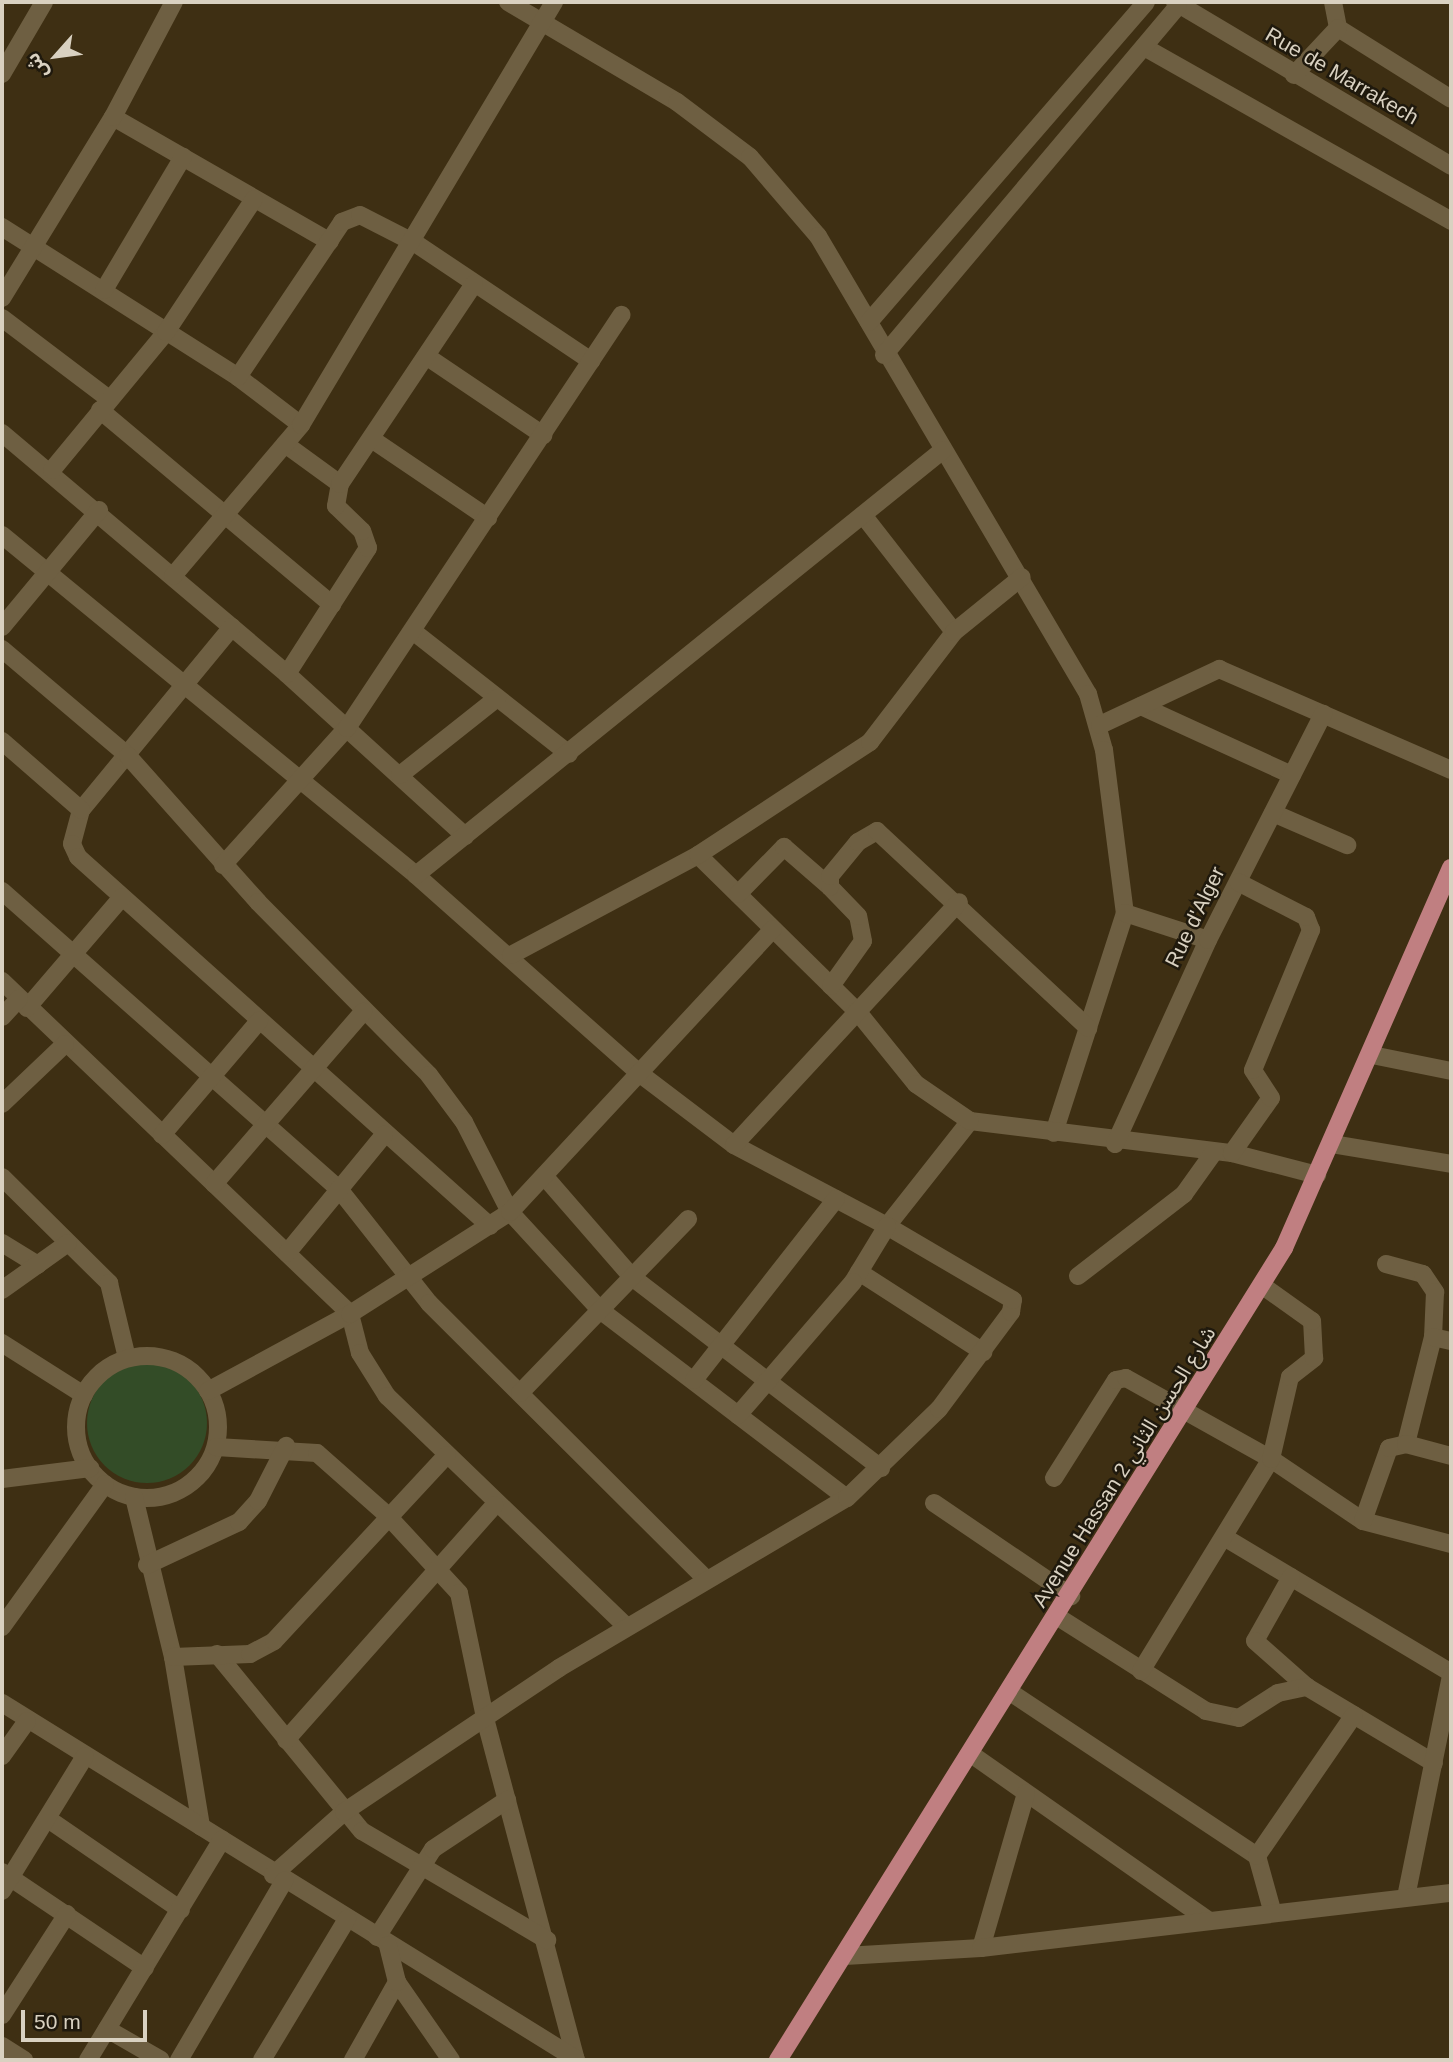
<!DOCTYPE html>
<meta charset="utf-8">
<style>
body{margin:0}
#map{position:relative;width:1453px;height:2062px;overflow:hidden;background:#3e2f13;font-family:Helvetica,"Noto Sans Arabic",sans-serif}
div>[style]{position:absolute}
.green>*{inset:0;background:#334c27}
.round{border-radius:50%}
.minor>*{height:18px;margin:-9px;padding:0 9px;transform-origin:9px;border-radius:9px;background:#6e5f42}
.minor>.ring{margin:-9px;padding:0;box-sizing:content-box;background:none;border:18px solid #6e5f42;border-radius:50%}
.major>*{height:18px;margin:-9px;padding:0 9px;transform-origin:9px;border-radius:9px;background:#c07f81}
span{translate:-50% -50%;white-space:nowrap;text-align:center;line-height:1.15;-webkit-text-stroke:5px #1f190d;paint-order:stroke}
.street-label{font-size:21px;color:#d9d1c1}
.frame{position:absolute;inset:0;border:4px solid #d9d1c1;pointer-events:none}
.north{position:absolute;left:21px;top:21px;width:70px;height:70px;-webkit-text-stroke:5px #1f190d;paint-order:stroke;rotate:242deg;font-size:19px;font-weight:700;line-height:28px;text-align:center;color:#d9d1c1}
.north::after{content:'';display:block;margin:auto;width:24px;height:32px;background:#d9d1c1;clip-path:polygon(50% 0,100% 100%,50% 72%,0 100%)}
.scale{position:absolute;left:21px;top:2010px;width:126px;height:32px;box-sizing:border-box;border:4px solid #d9d1c1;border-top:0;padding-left:9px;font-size:21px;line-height:24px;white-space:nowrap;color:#d9d1c1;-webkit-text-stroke:5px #1f190d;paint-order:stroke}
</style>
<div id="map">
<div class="green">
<div class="round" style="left:87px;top:1363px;width:120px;height:120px"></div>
</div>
<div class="minor">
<div style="left:508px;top:2px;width:196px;rotate:30.6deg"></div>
<div style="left:677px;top:102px;width:91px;rotate:37deg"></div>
<div style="left:750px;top:157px;width:104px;rotate:49.3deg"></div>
<div style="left:818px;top:236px;width:532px;rotate:59.48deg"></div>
<div style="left:1088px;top:694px;width:58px;rotate:74.1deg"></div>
<div style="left:1104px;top:750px;width:164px;rotate:82.7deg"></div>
<div style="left:1125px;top:913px;width:231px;rotate:107.9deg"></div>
<div style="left:1175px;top:2px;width:321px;rotate:30.7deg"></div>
<div style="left:1333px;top:2px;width:26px;rotate:79deg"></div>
<div style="left:1338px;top:28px;width:133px;rotate:32.1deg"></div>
<div style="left:1144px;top:47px;width:353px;rotate:29.5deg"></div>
<div style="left:2px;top:74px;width:83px;rotate:-59.7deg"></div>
<div style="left:1294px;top:75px;width:64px;rotate:-46.9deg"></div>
<div style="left:113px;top:117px;width:250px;rotate:29.9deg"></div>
<div style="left:2px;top:227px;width:280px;rotate:32.4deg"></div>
<div style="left:238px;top:377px;width:79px;rotate:37.3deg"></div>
<div style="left:104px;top:290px;width:155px;rotate:-59.3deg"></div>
<div style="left:2px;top:298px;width:212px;rotate:-58.5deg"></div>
<div style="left:113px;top:117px;width:130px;rotate:-62.1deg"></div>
<div style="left:2px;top:318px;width:134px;rotate:37.1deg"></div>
<div style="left:869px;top:322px;width:423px;rotate:-49.1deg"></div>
<div style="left:884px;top:355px;width:456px;rotate:-49.9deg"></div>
<div style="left:429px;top:358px;width:138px;rotate:34deg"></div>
<div style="left:238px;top:377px;width:187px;rotate:-56.1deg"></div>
<div style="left:342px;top:222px;width:19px;rotate:-21deg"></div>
<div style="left:360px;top:215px;width:62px;rotate:27deg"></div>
<div style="left:415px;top:243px;width:212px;rotate:33.8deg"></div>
<div style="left:100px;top:410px;width:303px;rotate:40deg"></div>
<div style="left:2px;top:433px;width:373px;rotate:40.2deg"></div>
<div style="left:287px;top:674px;width:241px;rotate:42.3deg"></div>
<div style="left:373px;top:440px;width:139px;rotate:34.1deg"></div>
<div style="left:285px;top:444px;width:68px;rotate:36deg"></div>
<div style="left:52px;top:470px;width:179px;rotate:-50.4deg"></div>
<div style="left:166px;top:332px;width:159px;rotate:-56.5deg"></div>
<div style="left:863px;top:515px;width:148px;rotate:52.1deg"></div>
<div style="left:2px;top:535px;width:536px;rotate:39.39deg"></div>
<div style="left:416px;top:875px;width:298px;rotate:41.6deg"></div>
<div style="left:639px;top:1073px;width:119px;rotate:37.2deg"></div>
<div style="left:734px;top:1145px;width:173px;rotate:27.9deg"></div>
<div style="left:887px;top:1226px;width:134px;rotate:-51.7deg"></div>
<div style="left:970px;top:1121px;width:264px;rotate:7deg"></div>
<div style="left:1232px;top:1153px;width:88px;rotate:14.5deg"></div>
<div style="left:173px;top:576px;width:198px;rotate:-49.7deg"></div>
<div style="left:301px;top:425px;width:493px;rotate:-59.1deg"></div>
<div style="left:2px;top:627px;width:152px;rotate:-50.3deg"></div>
<div style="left:232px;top:627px;width:237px;rotate:129.5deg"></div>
<div style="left:81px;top:810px;width:35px;rotate:105deg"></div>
<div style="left:72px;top:844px;width:14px;rotate:65deg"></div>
<div style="left:78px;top:857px;width:553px;rotate:41.85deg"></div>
<div style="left:414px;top:632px;width:197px;rotate:38.2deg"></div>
<div style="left:2px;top:649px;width:165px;rotate:40.3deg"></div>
<div style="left:128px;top:756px;width:195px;rotate:48.3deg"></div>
<div style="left:258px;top:902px;width:243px;rotate:45.3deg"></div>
<div style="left:429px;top:1075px;width:59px;rotate:53.3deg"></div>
<div style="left:464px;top:1122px;width:101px;rotate:62.9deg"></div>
<div style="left:510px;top:1212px;width:133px;rotate:47.4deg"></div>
<div style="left:600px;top:1310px;width:310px;rotate:37.3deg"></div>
<div style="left:287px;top:674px;width:150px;rotate:-57.3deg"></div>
<div style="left:368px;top:548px;width:18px;rotate:-109deg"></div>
<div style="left:362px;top:531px;width:36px;rotate:-136deg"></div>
<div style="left:336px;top:506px;width:22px;rotate:-80deg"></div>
<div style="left:340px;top:484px;width:241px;rotate:-56.2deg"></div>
<div style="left:1141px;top:706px;width:166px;rotate:24.6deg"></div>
<div style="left:1100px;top:725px;width:132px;rotate:-25.2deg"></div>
<div style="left:1219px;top:669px;width:253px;rotate:23.5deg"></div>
<div style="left:2px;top:741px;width:105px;rotate:41.1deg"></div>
<div style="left:400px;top:775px;width:124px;rotate:-38.4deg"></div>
<div style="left:1273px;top:813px;width:81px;rotate:23.4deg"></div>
<div style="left:698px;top:855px;width:223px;rotate:44.5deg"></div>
<div style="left:857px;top:1011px;width:94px;rotate:51.1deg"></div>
<div style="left:916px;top:1084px;width:65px;rotate:34.4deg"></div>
<div style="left:223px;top:865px;width:185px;rotate:-47.9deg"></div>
<div style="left:347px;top:728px;width:496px;rotate:-56.4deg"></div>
<div style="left:416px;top:875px;width:677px;rotate:-38.88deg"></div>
<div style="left:2px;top:891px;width:450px;rotate:41.5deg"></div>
<div style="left:339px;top:1189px;width:145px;rotate:51.7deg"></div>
<div style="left:429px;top:1303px;width:392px;rotate:44.9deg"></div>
<div style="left:738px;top:894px;width:66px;rotate:-45.6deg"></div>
<div style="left:784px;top:847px;width:61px;rotate:41deg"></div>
<div style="left:1125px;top:913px;width:87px;rotate:18deg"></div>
<div style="left:511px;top:955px;width:212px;rotate:-28.1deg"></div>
<div style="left:698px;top:855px;width:206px;rotate:-33.3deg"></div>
<div style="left:870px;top:742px;width:138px;rotate:-52.6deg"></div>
<div style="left:954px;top:632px;width:87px;rotate:-39deg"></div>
<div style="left:2px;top:981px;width:482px;rotate:43.7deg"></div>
<div style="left:350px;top:1314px;width:40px;rotate:75.6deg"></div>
<div style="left:360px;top:1353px;width:51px;rotate:57.9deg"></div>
<div style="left:387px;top:1396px;width:333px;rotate:43.9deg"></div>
<div style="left:831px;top:986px;width:55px;rotate:-54.6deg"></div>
<div style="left:863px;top:941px;width:25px;rotate:-101deg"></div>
<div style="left:858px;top:916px;width:40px;rotate:-134deg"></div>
<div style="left:830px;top:887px;width:11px;rotate:-90deg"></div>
<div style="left:830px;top:876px;width:44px;rotate:-50.5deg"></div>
<div style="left:858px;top:842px;width:22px;rotate:-30deg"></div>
<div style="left:877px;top:831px;width:289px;rotate:43deg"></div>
<div style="left:27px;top:1008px;width:146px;rotate:-49.4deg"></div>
<div style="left:2px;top:1017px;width:25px;rotate:-47deg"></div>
<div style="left:1372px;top:1055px;width:81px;rotate:11.4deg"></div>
<div style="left:2px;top:1104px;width:87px;rotate:-43.6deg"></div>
<div style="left:162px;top:1135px;width:150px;rotate:-49.6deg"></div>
<div style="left:1115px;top:1144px;width:224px;rotate:-65.5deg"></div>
<div style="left:1208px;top:940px;width:254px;rotate:-63deg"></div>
<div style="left:1332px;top:1144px;width:121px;rotate:9.5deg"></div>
<div style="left:734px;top:1145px;width:331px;rotate:-47.2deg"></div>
<div style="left:1232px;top:1153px;width:67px;rotate:-54.7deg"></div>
<div style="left:1271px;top:1098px;width:33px;rotate:-123deg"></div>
<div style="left:1253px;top:1070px;width:152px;rotate:-67.5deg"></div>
<div style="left:1311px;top:930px;width:14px;rotate:-111deg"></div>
<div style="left:1306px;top:917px;width:76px;rotate:-152.8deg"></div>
<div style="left:2px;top:1177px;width:151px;rotate:44.7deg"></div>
<div style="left:109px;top:1283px;width:77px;rotate:76.5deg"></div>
<div style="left:545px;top:1177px;width:133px;rotate:49deg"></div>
<div style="left:632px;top:1277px;width:314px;rotate:37.5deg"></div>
<div style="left:214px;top:1184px;width:228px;rotate:-49.1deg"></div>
<div style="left:2px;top:1243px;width:42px;rotate:31.4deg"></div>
<div style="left:287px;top:1253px;width:153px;rotate:-50.6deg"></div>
<div style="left:1386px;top:1264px;width:38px;rotate:15deg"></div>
<div style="left:1423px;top:1274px;width:22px;rotate:56deg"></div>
<div style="left:1435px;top:1292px;width:45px;rotate:92.5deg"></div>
<div style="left:1433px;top:1337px;width:110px;rotate:104.2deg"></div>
<div style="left:859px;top:1272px;width:148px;rotate:32.8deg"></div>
<div style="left:1078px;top:1276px;width:134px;rotate:-37.7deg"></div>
<div style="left:1184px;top:1194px;width:52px;rotate:-54.5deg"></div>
<div style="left:2px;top:1290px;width:81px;rotate:-35.5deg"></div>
<div style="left:1433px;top:1337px;width:18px;rotate:13deg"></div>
<div style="left:2px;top:1343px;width:97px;rotate:32.4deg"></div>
<div class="ring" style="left:76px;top:1356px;width:124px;height:124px"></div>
<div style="left:694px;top:1380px;width:230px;rotate:-51.9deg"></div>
<div style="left:208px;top:1391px;width:162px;rotate:-28.5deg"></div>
<div style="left:350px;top:1314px;width:190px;rotate:-32.5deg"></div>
<div style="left:510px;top:1212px;width:386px;rotate:-47.1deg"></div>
<div style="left:520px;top:1393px;width:242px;rotate:-46deg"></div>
<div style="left:216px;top:1447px;width:101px;rotate:3.4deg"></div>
<div style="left:317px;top:1453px;width:94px;rotate:41.5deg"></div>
<div style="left:387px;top:1515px;width:106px;rotate:47.3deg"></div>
<div style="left:459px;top:1593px;width:132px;rotate:78.2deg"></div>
<div style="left:486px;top:1722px;width:350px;rotate:75.1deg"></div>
<div style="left:1054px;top:1478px;width:116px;rotate:-57.7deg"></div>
<div style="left:1116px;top:1380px;width:10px;rotate:-11deg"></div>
<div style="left:1126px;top:1378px;width:166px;rotate:29.2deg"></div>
<div style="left:1271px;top:1459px;width:111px;rotate:34deg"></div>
<div style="left:1363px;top:1521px;width:91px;rotate:14.6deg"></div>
<div style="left:2px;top:1479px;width:89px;rotate:-7.1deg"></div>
<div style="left:134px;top:1497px;width:165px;rotate:76.3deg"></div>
<div style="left:173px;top:1657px;width:172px;rotate:80.6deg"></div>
<div style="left:934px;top:1503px;width:166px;rotate:34.2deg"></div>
<div style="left:1363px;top:1521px;width:77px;rotate:-70.4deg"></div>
<div style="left:1389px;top:1448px;width:17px;rotate:-13deg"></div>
<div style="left:1406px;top:1444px;width:47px;rotate:14.9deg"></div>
<div style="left:1224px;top:1537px;width:265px;rotate:30.9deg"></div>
<div style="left:147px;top:1565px;width:102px;rotate:-25.1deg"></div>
<div style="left:239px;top:1522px;width:28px;rotate:-48deg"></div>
<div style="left:258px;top:1501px;width:62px;rotate:-63deg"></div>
<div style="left:1291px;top:1577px;width:73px;rotate:119.4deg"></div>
<div style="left:1255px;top:1641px;width:69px;rotate:41.5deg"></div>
<div style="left:1058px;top:1617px;width:175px;rotate:32.4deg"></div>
<div style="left:1206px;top:1711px;width:34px;rotate:12deg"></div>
<div style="left:1239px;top:1718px;width:46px;rotate:-32.7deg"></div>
<div style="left:1278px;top:1693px;width:30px;rotate:-12deg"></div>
<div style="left:1307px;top:1687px;width:148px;rotate:30.9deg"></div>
<div style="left:2px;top:1627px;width:176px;rotate:-54.2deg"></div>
<div style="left:217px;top:1654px;width:229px;rotate:50.7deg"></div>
<div style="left:362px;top:1831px;width:215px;rotate:30.5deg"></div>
<div style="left:173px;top:1657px;width:77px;rotate:-2.2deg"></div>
<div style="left:250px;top:1654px;width:27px;rotate:-28deg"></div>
<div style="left:274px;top:1641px;width:254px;rotate:-47.1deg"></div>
<div style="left:1141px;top:1671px;width:249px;rotate:-58.5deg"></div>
<div style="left:1271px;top:1459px;width:84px;rotate:-77deg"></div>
<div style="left:1290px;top:1377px;width:31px;rotate:-38deg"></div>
<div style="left:1314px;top:1358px;width:37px;rotate:-93deg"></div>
<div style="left:1312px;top:1321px;width:60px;rotate:-144.5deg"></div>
<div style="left:1010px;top:1692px;width:296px;rotate:33.6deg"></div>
<div style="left:1257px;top:1856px;width:56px;rotate:74.5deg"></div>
<div style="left:2px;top:1703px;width:675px;rotate:31.81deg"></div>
<div style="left:286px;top:1740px;width:314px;rotate:-48.4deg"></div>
<div style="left:971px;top:1754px;width:289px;rotate:35deg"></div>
<div style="left:2px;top:1756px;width:43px;rotate:-54.5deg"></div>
<div style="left:48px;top:1819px;width:161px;rotate:34.4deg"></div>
<div style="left:1257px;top:1856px;width:171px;rotate:-55.5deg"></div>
<div style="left:2px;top:1872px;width:172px;rotate:33.9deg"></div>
<div style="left:273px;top:1875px;width:95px;rotate:-41.6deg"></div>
<div style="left:344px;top:1812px;width:259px;rotate:-33.8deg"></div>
<div style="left:559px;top:1668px;width:334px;rotate:-30.6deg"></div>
<div style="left:847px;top:1498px;width:128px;rotate:-44.1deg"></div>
<div style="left:939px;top:1409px;width:121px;rotate:-53.4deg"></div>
<div style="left:1011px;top:1312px;width:12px;rotate:-81deg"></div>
<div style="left:1013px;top:1300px;width:146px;rotate:-149.6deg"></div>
<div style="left:887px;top:1226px;width:66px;rotate:121.3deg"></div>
<div style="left:853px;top:1282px;width:176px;rotate:130.8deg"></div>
<div style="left:2px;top:1891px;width:158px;rotate:-58.4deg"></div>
<div style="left:1406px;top:1897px;width:226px;rotate:-78.5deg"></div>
<div style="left:377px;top:1937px;width:104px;rotate:-57.5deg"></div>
<div style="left:433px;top:1849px;width:89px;rotate:-33.5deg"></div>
<div style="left:981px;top:1948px;width:161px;rotate:-73.8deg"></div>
<div style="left:845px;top:1956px;width:136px;rotate:-3.4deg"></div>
<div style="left:981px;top:1948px;width:473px;rotate:-6.7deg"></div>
<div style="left:397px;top:1982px;width:95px;rotate:55.3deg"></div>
<div style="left:2px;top:2015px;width:120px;rotate:-57.2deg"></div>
<div style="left:107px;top:2029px;width:62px;rotate:29.9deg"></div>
<div style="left:2px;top:2046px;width:26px;rotate:32deg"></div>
<div style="left:88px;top:2060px;width:258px;rotate:-58.7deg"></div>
<div style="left:179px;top:2060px;width:208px;rotate:-59.6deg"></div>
<div style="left:262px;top:2060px;width:165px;rotate:-58.9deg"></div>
<div style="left:353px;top:2060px;width:90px;rotate:-60.6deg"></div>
<div style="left:397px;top:1982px;width:38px;rotate:-104deg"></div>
</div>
<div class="major">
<div style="left:778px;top:2060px;width:957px;rotate:-58.07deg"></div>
<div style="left:1284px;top:1248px;width:415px;rotate:-66.3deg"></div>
</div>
<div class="street-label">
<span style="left:1342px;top:76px;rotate:30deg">Rue de Marrakech</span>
<span style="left:1195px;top:917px;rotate:-64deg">Rue d'Alger</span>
<span style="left:1124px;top:1467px;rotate:-58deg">Avenue Hassan 2 شارع الحسن الثاني</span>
</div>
<div class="frame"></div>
<div class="north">ش</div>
<div class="scale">50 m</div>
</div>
